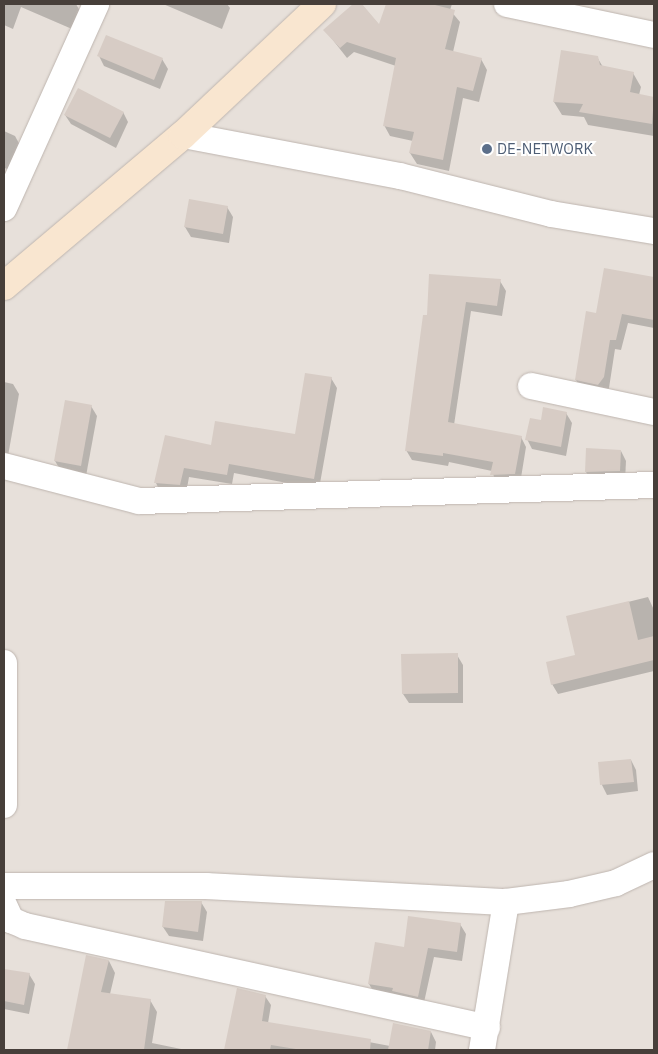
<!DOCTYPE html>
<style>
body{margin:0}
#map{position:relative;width:658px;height:1054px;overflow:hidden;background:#f4efeb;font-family:"IBM Plex Sans",sans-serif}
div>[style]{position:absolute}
.residential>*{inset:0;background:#e7e0da}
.shadow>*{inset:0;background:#0003}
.building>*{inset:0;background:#d7ccc5}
.roads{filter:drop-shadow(0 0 1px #beb5af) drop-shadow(0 0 1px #beb5af)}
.street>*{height:26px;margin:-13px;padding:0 13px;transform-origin:13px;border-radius:13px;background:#fff}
.secondary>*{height:28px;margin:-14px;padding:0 14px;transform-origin:14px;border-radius:14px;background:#f9e6d0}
.dots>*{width:14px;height:14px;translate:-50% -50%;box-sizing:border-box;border:2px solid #fff;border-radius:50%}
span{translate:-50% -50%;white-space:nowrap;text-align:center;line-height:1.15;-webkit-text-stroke:4px #fff;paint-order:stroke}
.service-label{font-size:15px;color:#4e5e75}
.left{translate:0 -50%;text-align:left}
.frame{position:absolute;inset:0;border:5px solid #473f3a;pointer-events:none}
</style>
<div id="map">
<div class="residential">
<div style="clip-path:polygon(4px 4px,654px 4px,654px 1050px,4px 1050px)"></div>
</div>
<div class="shadow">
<div style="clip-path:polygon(4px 4px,76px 4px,80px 11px,72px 29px,21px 7px,13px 29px,4px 25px)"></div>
<div style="clip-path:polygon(163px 4px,227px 4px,230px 8px,222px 29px)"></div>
<div style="clip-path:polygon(355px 4px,361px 4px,380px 26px,388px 4px,452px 4px,450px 10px,460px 22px,453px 52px,481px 59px,487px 70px,479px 102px,463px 98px,449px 171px,417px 164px,410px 153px,413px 141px,390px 136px,384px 125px,396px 66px,354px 52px,347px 58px,325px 30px)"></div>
<div style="clip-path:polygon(99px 56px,162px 59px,168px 69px,160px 89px,104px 66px)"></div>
<div style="clip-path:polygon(597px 57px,603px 67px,633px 73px,641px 87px,639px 95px,654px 98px,654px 136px,588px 125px,584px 117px,562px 115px,554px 102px)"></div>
<div style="clip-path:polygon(123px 112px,128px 122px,116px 148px,71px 124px,65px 115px)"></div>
<div style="clip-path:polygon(4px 131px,15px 136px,21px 147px,11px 170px,4px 168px)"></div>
<div style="clip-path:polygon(227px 207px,233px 217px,229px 243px,191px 237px,185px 227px)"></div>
<div style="clip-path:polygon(605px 269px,654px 278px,654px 328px,628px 323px,621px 350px,615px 349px,609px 388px,604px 394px,582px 390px,576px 380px,597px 315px)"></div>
<div style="clip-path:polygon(500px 281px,506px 291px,502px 316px,471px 311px,454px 425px,521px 437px,526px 447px,520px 484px,497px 485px,492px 471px,449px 462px,448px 466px,412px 460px,406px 450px,428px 317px)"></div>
<div style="clip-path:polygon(331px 378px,337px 388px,319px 489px,234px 473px,232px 484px,189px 477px,186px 494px,161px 493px,156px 483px,212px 446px,296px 435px)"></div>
<div style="clip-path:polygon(4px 382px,13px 384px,19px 394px,8px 456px,4px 455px)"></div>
<div style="clip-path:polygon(91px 406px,97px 416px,86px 476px,61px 471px,55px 461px)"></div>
<div style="clip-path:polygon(566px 413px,572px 423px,566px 456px,532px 449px,527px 439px,542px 421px)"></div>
<div style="clip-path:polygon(621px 451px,626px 461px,625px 481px,592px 482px,586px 472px)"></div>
<div style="clip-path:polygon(648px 597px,654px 610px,654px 671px,558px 694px,552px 684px,577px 656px,567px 617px)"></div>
<div style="clip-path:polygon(457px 655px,463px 665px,463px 703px,409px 703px,403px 694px)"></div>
<div style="clip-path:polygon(631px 760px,636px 770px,638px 791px,607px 795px,602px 785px,599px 763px)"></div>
<div style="clip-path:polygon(201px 902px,207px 912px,203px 941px,169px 936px,163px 927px)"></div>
<div style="clip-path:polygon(460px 924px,466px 934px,462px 961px,434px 957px,423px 1007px,375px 994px,369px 984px,405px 948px)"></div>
<div style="clip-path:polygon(87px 956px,109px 961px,115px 973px,110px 994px,150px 1000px,157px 1012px,152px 1043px,186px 1050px,69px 1050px)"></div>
<div style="clip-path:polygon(4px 970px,29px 974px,35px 984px,29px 1014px,4px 1009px)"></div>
<div style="clip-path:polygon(238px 990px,265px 996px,271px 1005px,268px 1023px,390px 1046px,431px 1032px,436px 1042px,435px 1050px,226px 1050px)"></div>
</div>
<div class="building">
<div style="clip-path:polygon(353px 4px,362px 4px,379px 24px,386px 4px,431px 4px,455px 10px,445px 49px,482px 58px,473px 91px,457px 87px,443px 160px,409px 153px,414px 132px,383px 126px,396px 58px,347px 42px,340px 48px,323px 30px)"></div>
<div style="clip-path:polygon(106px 35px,163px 58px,154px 80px,97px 56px)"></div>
<div style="clip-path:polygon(561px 50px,598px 56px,600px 65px,634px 72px,630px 92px,654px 97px,652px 124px,579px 112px,583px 104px,553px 102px)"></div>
<div style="clip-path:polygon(78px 88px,124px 112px,110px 138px,64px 115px)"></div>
<div style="clip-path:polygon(189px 199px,228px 206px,223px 234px,184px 227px)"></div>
<div style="clip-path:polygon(604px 268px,654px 277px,654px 320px,622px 314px,616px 340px,610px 340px,604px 377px,598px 385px,575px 380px,586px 311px,596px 313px)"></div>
<div style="clip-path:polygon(429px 274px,501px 279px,497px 306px,466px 302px,448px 422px,522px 436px,515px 474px,490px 475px,493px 462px,443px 453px,443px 456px,405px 451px,423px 315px,427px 315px)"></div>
<div style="clip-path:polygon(305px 373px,332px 377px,314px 479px,229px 464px,227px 475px,184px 468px,180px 485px,154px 483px,165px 435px,211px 445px,215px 421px,295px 434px)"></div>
<div style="clip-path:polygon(65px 400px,92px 405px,81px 466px,54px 461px)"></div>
<div style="clip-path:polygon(543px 407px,567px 412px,561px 447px,525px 440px,530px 418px,541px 420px)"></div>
<div style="clip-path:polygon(586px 448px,621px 450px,620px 471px,585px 472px)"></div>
<div style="clip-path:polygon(629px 601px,638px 640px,654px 636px,654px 660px,551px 685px,546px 662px,575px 655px,566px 616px)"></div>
<div style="clip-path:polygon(458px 653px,458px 693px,402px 694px,401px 654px)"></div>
<div style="clip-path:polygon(631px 759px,634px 782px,600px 785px,598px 762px)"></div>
<div style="clip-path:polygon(165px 901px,202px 901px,198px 932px,162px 927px)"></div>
<div style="clip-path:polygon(408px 916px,461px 923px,457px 952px,428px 948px,418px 997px,392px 991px,393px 988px,368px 984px,375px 942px,404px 947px)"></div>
<div style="clip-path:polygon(86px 955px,109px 960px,101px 992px,151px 999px,144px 1050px,67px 1050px)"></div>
<div style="clip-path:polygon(4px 969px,30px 973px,24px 1005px,4px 1001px)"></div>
<div style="clip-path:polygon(237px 988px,266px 995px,262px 1021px,371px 1039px,370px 1050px,302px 1050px,271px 1045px,270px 1050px,224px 1050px)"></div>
<div style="clip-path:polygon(393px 1023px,431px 1031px,428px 1050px,388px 1050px)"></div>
</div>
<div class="roads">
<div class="street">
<div style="left:507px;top:4px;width:150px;rotate:11.9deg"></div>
<div style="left:183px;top:135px;width:221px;rotate:10.7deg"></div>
<div style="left:400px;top:176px;width:156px;rotate:14.1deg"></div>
<div style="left:551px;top:214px;width:104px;rotate:9.4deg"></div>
<div style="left:4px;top:208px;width:224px;rotate:-65.7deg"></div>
<div style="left:531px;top:386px;width:126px;rotate:11.9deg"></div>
<div style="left:4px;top:466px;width:139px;rotate:14.5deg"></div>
<div style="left:139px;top:501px;width:515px;rotate:-1.78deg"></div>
<div style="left:4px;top:663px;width:142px;rotate:90deg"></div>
<div style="left:4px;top:886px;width:202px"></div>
<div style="left:206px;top:886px;width:300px;rotate:3.1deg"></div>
<div style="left:506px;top:902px;width:64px;rotate:-7.2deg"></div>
<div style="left:569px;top:894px;width:48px;rotate:-13.2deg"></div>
<div style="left:616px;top:883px;width:42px;rotate:-25.3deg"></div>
<div style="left:4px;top:905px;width:17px;rotate:65deg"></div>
<div style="left:11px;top:920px;width:15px;rotate:23deg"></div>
<div style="left:25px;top:926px;width:473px;rotate:12.4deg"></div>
<div style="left:482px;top:1050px;width:150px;rotate:-80.8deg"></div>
</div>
<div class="secondary">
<div style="left:4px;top:286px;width:234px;rotate:-40.2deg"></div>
<div style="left:183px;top:135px;width:191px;rotate:-43.3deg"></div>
</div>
</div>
<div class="dots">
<div style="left:487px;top:149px;background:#5c6f8a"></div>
</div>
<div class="service-label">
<span class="left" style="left:497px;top:149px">DE-NETWORK</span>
</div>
<div class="frame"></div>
</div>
